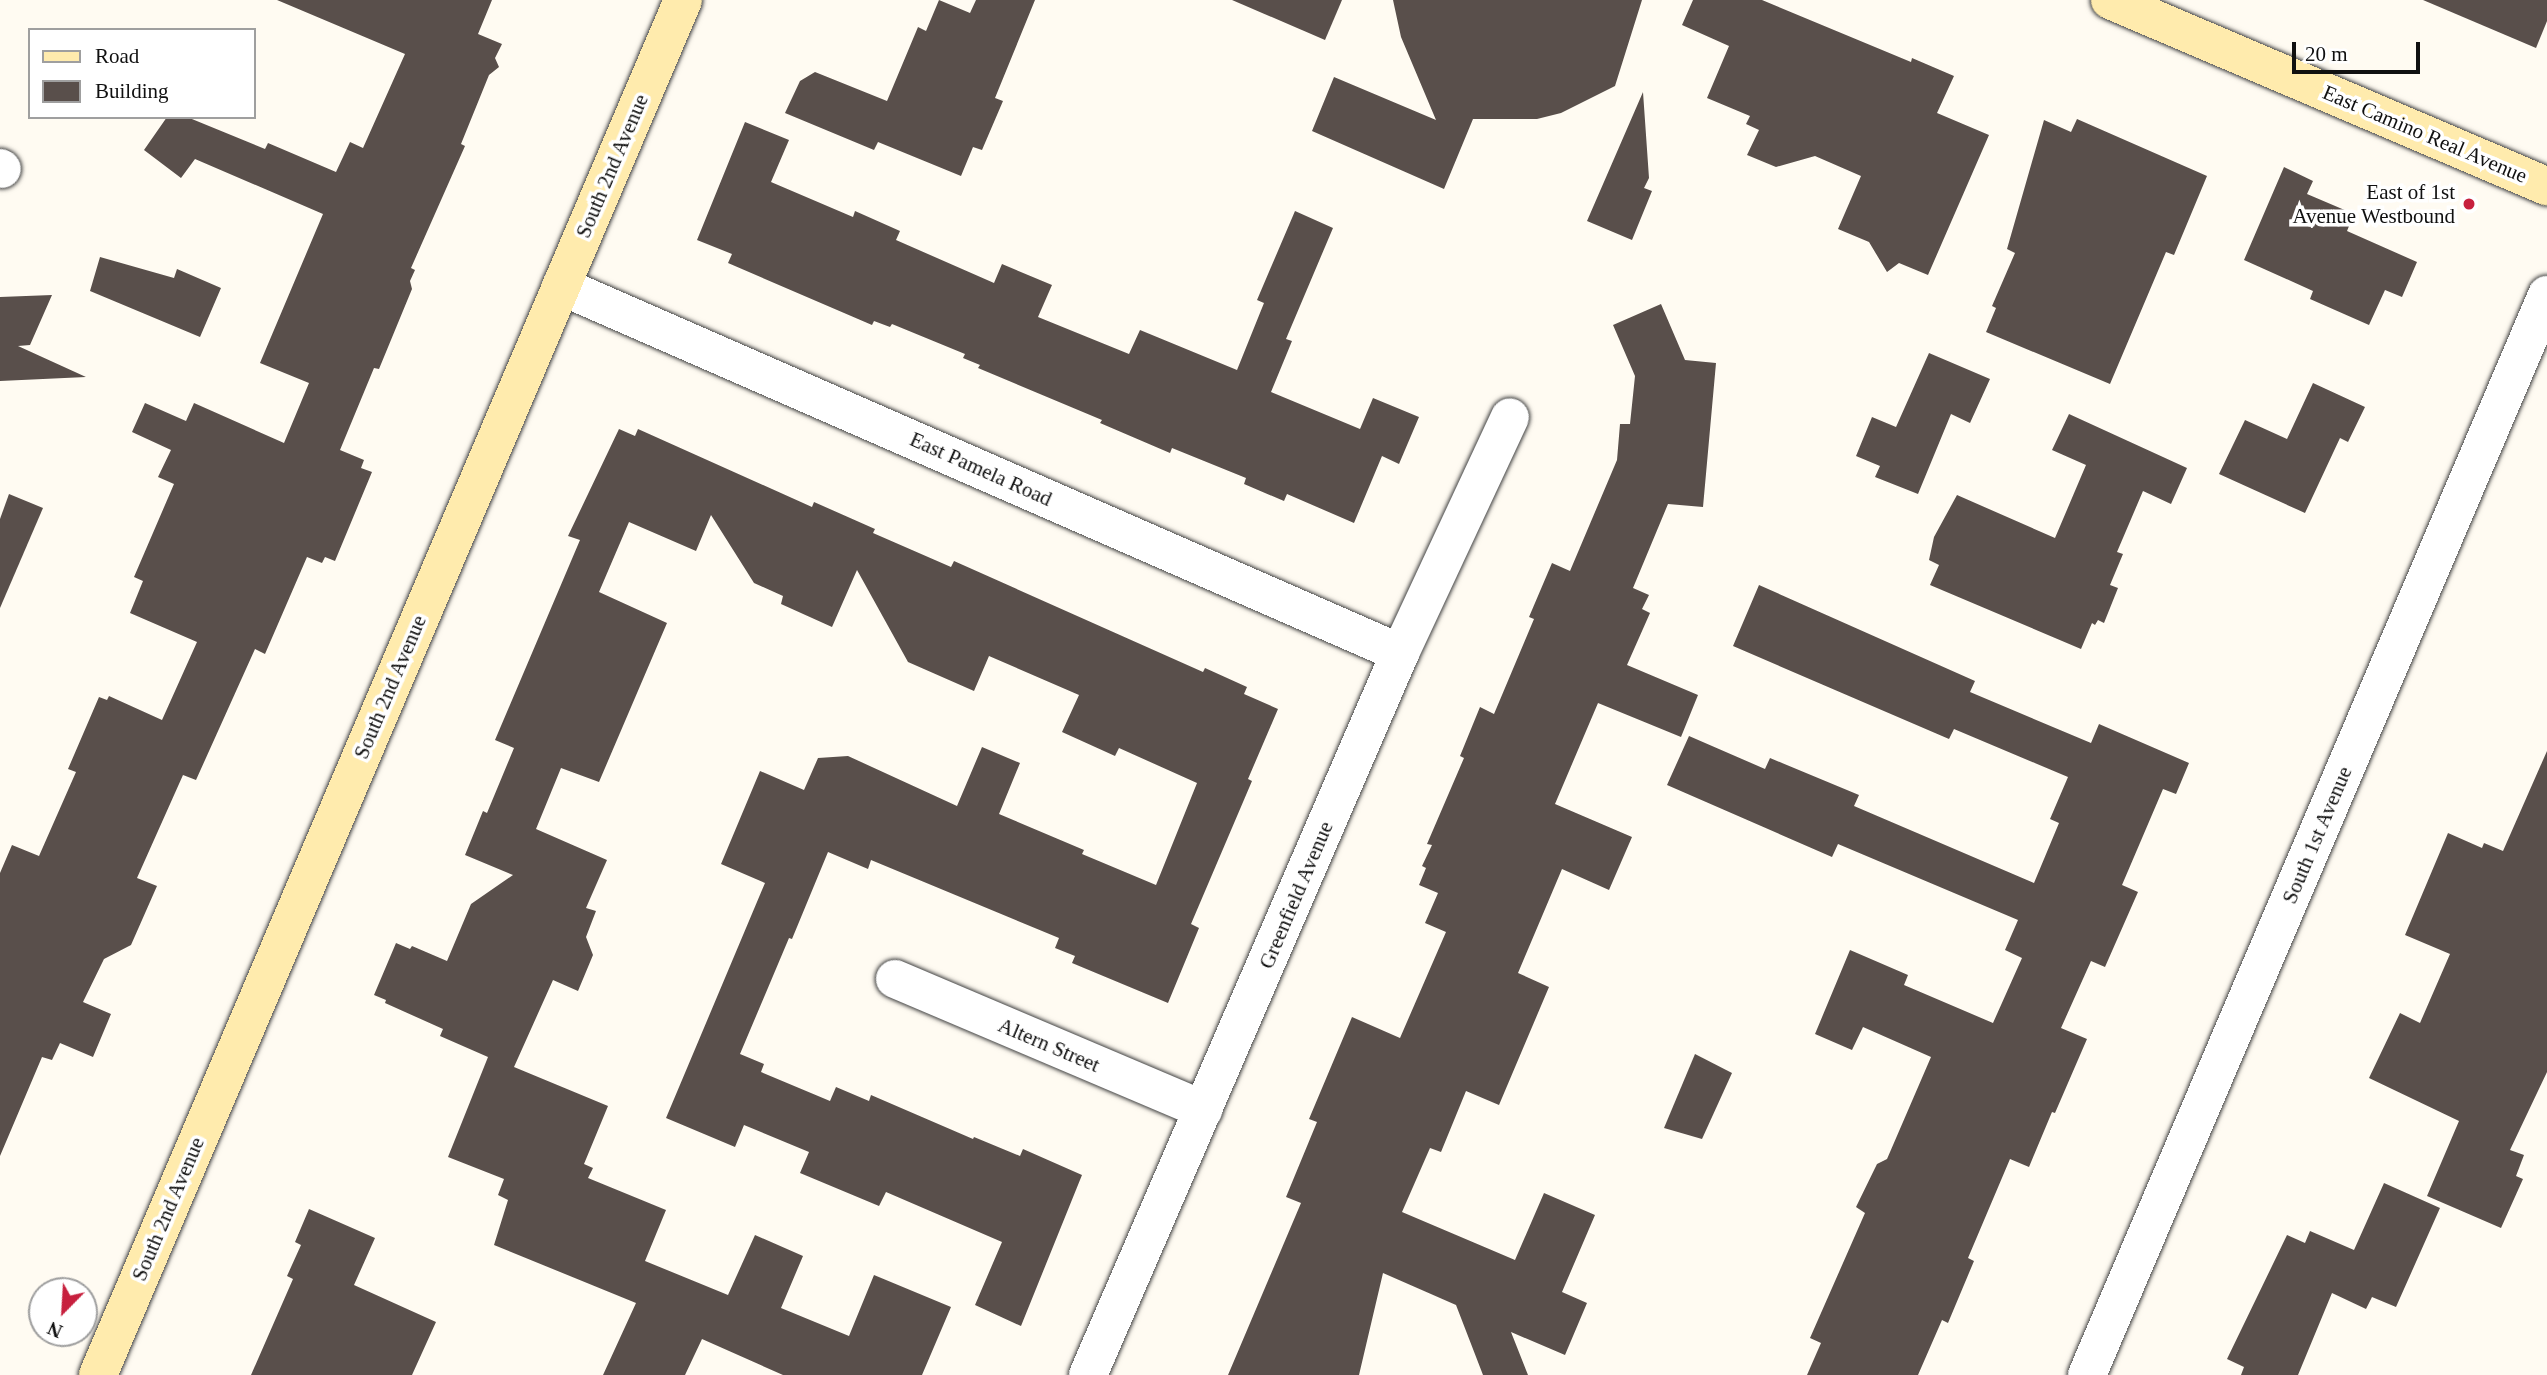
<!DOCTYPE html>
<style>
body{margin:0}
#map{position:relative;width:2547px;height:1375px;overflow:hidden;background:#fffbf2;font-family:Georgia,serif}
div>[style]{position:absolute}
.building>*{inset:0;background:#594f4b}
.roads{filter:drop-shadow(0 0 2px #434343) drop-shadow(0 0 2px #434343)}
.street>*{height:38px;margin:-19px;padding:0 19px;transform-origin:19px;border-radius:19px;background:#fff}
.secondary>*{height:38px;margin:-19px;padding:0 19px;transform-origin:19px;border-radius:19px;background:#ffebad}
.dots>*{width:19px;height:19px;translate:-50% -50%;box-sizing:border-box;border:4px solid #fff;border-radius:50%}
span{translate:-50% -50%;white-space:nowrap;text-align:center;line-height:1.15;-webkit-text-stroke:7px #fff;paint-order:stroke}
.street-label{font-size:21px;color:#101010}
.poi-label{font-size:21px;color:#101010}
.right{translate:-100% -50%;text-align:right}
.legend{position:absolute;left:28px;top:28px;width:228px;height:91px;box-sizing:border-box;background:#fff;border:2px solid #9f9f9f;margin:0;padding:9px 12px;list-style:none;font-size:21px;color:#101010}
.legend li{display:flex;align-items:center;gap:14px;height:35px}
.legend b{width:35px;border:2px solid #9f9f9f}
.north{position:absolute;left:28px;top:1277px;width:70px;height:70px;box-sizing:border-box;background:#fff;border:2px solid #9f9f9f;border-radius:50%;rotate:204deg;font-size:19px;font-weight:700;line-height:28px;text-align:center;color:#101010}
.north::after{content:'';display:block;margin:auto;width:24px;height:32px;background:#c7203e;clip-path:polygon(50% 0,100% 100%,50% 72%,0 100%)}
.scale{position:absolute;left:2292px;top:42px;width:128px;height:32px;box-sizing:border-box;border:4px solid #101010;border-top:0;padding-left:9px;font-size:21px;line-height:24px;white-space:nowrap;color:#101010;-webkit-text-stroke:5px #fff;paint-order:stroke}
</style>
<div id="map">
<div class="building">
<div style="clip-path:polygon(277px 0,492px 0,478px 34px,502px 44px,495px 58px,499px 67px,489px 75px,461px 144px,465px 146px,411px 268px,415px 270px,410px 281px,412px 289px,379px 369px,374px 368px,340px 450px,364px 460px,361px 468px,372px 472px,335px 561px,325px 557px,322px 563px,307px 557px,265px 654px,255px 649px,196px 780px,183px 775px,137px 878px,157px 886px,131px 945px,104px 959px,83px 1002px,111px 1014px,93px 1057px,60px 1043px,52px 1060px,42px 1057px,0 1156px,0 873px,12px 845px,39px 856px,76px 772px,68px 769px,99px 697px,107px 700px,109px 696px,162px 720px,197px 642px,130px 613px,143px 581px,134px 577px,174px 484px,158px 477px,171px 450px,132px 432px,145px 403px,186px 421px,194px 403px,284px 443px,309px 383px,260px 363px,323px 214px,195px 159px,181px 178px,144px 150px,167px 117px,187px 117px,265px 149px,268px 143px,336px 172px,350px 142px,363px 148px,405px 54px)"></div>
<div style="clip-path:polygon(939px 0,970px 13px,976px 0,1035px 0,995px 98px,1003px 101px,982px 150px,973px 147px,961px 176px,878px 142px,874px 150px,785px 113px,800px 81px,815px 72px,887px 101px,918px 27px,926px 31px)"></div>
<div style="clip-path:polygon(1232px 0,1342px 0,1325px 40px)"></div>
<div style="clip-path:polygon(1393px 0,1642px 0,1615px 86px,1561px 113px,1537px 119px,1473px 119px,1444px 189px,1312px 131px,1334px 77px,1436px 120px,1401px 37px)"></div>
<div style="clip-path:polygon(1693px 0,1762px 0,1911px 62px,1912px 58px,1954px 76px,1937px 113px,1989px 135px,1928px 275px,1899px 263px,1887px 272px,1869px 242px,1838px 229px,1861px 176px,1815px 156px,1776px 167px,1747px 155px,1759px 130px,1746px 124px,1750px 116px,1707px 98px,1729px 46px,1682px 25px)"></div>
<div style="clip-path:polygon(2423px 0,2547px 0,2547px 21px,2536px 48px)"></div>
<div style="clip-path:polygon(1643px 92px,1649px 178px,1644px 188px,1652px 191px,1632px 240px,1587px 221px)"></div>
<div style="clip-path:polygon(2077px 119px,2207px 176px,2174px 255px,2166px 252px,2110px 384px,1986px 332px,1996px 308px,1992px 306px,2015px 253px,2007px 249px,2044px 120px,2071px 132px)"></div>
<div style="clip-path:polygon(745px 122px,789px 140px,771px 182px,853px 217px,855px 211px,900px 231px,896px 240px,994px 283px,1002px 264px,1052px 285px,1038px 317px,1129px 354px,1140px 330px,1237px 370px,1264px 303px,1257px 300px,1295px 211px,1333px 228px,1286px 339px,1292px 341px,1271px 392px,1360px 429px,1373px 398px,1419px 417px,1399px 464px,1382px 456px,1354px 523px,1287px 494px,1284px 501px,1244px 484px,1246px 478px,1172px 448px,1170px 453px,1100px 423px,1102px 420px,978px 368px,980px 365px,963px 358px,965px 354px,892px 324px,890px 327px,874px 321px,872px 325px,728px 263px,732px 254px,697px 240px)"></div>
<div style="clip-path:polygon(2284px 167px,2313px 181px,2307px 194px,2354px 214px,2347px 231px,2417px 262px,2402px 297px,2385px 290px,2369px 325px,2310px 299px,2313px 291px,2244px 260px)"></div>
<div style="clip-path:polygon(100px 257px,174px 278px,177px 269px,221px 288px,200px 337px,90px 291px)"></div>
<div style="clip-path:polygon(52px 295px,30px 345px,18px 346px,86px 377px,0 381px,0 297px)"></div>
<div style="clip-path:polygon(1661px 304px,1685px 360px,1716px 363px,1703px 507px,1668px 504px,1633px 588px,1649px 595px,1642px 609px,1650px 613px,1627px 665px,1698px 695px,1681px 737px,1598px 703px,1555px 804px,1632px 837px,1609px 890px,1562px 869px,1518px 973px,1549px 987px,1499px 1105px,1466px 1091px,1441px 1152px,1430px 1148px,1402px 1212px,1515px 1260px,1544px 1193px,1595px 1215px,1562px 1292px,1587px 1303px,1565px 1355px,1511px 1332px,1528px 1375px,1483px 1375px,1456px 1305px,1383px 1273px,1359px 1375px,1228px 1375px,1301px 1203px,1286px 1197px,1317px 1122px,1309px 1119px,1352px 1017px,1400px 1038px,1446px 932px,1425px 923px,1438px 893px,1419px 885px,1426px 868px,1422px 866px,1432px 845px,1427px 844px,1464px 758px,1460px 756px,1480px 707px,1494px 714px,1534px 619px,1529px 617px,1552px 563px,1570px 571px,1617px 460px,1620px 424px,1630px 424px,1635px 376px,1613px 325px)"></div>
<div style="clip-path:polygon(1929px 353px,1990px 379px,1970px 423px,1951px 414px,1918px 494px,1875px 477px,1880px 466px,1856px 456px,1872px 417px,1896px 427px)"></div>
<div style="clip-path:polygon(2313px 383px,2365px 407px,2348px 442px,2340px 438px,2305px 513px,2219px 474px,2245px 420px,2287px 439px)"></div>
<div style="clip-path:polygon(2069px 414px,2187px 468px,2171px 504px,2143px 491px,2117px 552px,2123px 554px,2110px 585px,2118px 588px,2104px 623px,2098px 620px,2095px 625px,2092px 623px,2081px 649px,1930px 585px,1939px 565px,1929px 560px,1934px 537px,1957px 495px,2055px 538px,2086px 465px,2052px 450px)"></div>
<div style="clip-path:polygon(619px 429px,635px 436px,638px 429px,812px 507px,814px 502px,875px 529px,873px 533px,951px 567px,954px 561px,1203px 672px,1205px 668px,1247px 687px,1244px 694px,1278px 709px,1248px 779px,1252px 781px,1191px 924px,1199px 928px,1168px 1003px,1072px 963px,1075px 956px,1055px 948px,1059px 938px,871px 860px,868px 869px,828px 852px,792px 939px,789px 938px,740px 1054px,764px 1064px,761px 1072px,830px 1101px,836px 1087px,869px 1101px,871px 1095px,973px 1139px,974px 1137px,1020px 1156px,1023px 1149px,1082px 1175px,1021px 1326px,975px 1305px,1002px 1242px,886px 1192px,879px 1206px,800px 1173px,809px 1152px,744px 1125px,735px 1147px,666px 1118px,765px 883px,721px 864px,760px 771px,804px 790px,818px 758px,848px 756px,957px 806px,982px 747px,1020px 763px,999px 814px,1084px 850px,1082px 854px,1156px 885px,1197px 783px,1119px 748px,1115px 756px,1062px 732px,1079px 695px,989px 656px,974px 691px,908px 662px,857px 570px,832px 627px,781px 604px,783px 596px,754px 583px,711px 515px,696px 551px,629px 522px,599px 592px,667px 623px,599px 782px,561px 768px,536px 829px,607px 860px,586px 908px,596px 911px,586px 937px,593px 955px,578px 991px,553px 980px,514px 1067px,608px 1106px,584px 1164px,593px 1168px,588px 1178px,666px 1210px,645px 1261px,728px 1295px,755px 1235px,803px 1256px,781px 1308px,849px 1336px,874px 1275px,951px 1307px,922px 1375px,783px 1375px,702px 1339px,685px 1375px,603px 1375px,636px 1303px,494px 1245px,508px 1200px,498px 1195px,504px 1179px,448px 1157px,488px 1057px,440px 1036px,443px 1029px,385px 1003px,386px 1000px,374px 995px,396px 943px,410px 949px,412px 946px,447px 961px,471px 904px,513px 875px,465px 855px,483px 811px,487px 813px,514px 748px,495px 740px,580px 540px,568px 536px)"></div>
<div style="clip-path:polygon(9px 494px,43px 508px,0 608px,0 519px)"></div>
<div style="clip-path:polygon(1759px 585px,1975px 681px,1970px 692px,2091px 743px,2099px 724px,2189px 763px,2176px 794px,2163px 789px,2122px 885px,2138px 892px,2105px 967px,2091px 961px,2061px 1028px,2087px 1039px,2055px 1113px,2052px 1112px,2029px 1167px,2010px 1159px,1968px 1258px,1974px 1261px,1948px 1323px,1942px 1320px,1918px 1375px,1807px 1375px,1821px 1343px,1810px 1338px,1865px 1213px,1856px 1207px,1877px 1164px,1887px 1159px,1931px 1057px,1863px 1027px,1852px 1050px,1815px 1034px,1850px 950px,1908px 975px,1904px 985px,1993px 1023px,2022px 958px,2005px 950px,2018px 920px,1838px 844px,1832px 857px,1667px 785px,1689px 736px,1765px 769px,1770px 758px,1859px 795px,1854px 806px,2034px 883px,2059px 823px,2050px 819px,2068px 777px,1954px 729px,1949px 739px,1733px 646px)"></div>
<div style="clip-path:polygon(2547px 751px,2547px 1072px,2510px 1150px,2524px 1155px,2516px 1176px,2523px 1179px,2501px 1228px,2427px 1196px,2459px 1121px,2369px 1078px,2400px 1013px,2420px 1023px,2450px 954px,2405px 935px,2448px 833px,2482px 848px,2484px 843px,2503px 851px)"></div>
<div style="clip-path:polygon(1695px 1054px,1732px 1073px,1702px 1139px,1664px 1128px)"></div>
<div style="clip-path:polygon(2384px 1183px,2440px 1208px,2396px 1307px,2372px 1297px,2366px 1309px,2332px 1293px,2298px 1375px,2241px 1375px,2244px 1367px,2227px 1359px,2287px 1235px,2305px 1243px,2310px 1231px,2354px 1250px)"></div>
<div style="clip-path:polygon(309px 1209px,375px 1238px,354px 1285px,436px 1322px,412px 1375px,251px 1375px,293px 1279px,287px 1276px,301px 1245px,295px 1242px)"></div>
</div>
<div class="roads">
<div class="street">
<div style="left:0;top:168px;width:2px;rotate:27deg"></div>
<div style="left:561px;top:286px;width:916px;rotate:23.63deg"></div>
<div style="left:895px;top:979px;width:335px;rotate:23deg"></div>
<div style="left:1088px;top:1375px;width:787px;rotate:-66.63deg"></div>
<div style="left:1400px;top:653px;width:260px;rotate:-65deg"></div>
<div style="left:2087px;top:1375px;width:1174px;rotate:-66.93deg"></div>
</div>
<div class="secondary">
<div style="left:2110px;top:0;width:475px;rotate:23.1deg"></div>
<div style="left:98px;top:1375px;width:1494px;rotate:-66.95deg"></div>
</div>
</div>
<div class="dots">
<div style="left:2469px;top:204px;background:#c7203e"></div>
</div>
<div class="street-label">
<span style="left:2425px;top:134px;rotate:23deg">East Camino Real Avenue</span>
<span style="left:612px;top:166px;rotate:-67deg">South 2nd Avenue</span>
<span style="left:981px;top:469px;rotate:24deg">East Pamela Road</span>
<span style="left:390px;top:687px;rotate:-67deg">South 2nd Avenue</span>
<span style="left:2317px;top:835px;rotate:-67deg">South 1st Avenue</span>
<span style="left:1296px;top:895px;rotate:-67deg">Greenfield Avenue</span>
<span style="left:1049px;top:1045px;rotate:23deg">Altern Street</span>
<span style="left:168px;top:1209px;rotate:-67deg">South 2nd Avenue</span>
</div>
<div class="poi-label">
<span class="right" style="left:2455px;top:204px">East of 1st<br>Avenue Westbound</span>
</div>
<ul class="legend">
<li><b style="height:9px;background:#ffebad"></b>Road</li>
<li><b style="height:19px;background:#594f4b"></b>Building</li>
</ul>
<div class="north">N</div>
<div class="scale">20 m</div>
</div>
